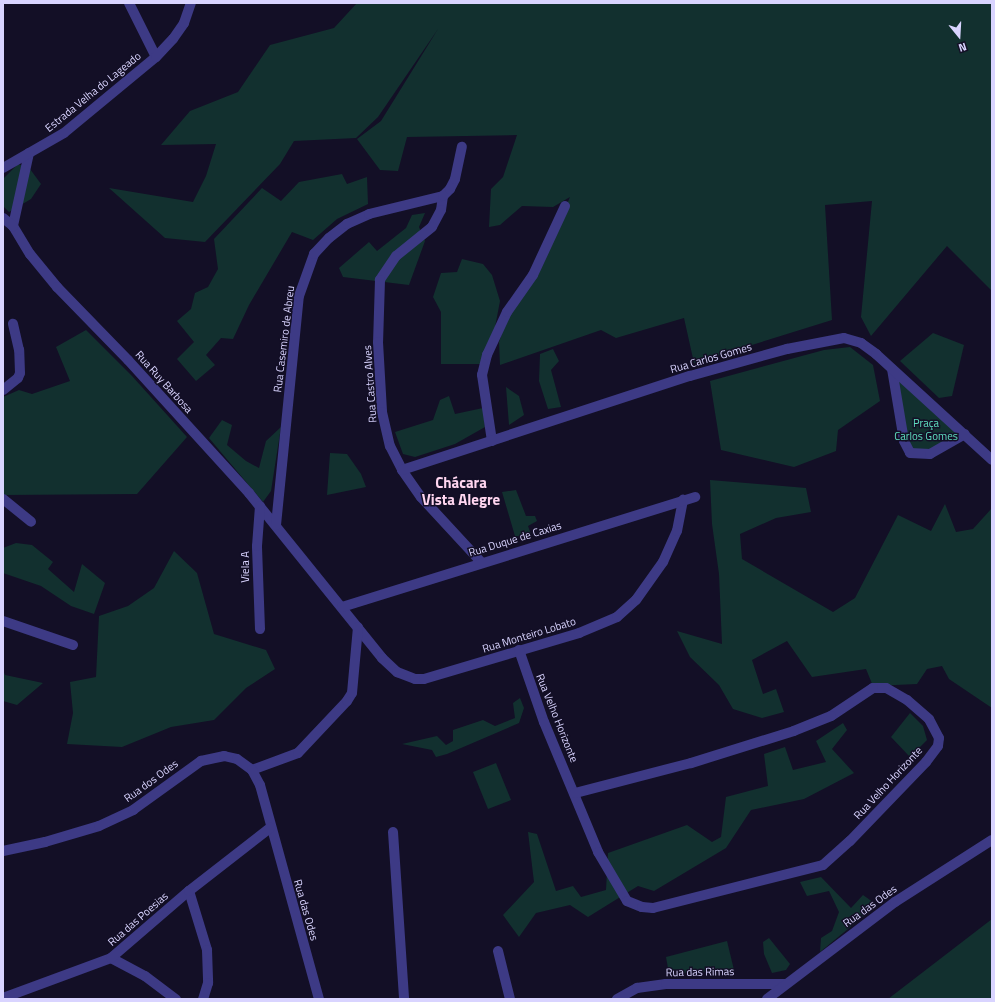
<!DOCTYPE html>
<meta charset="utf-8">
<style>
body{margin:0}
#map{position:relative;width:995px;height:1002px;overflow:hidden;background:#130f26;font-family:"Titillium Web",sans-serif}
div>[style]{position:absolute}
.green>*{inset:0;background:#12302f}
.minor>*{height:10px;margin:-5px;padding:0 5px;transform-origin:5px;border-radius:5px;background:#3d3a85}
span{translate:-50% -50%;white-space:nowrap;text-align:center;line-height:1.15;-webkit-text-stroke:3px #130f26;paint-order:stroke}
.street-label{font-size:11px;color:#d9d4ff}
.park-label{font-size:11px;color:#5fe0c0}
.district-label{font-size:15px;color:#ffd6f0;font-weight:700}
.frame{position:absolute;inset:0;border:4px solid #d9d4ff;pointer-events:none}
.north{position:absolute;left:939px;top:16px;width:40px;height:40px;-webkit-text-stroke:3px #130f26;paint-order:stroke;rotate:162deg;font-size:11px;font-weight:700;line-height:16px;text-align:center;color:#d9d4ff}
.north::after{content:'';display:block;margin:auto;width:14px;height:18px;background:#d9d4ff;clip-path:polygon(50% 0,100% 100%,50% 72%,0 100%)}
</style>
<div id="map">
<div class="green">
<div style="clip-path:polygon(357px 3px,992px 3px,992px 291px,947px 246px,871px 336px,861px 317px,872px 201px,825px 205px,832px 320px,694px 363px,684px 318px,616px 338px,601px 330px,500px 365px,499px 342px,508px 316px,537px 272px,570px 197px,553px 207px,522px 206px,500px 225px,489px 227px,491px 189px,503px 177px,517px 135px,407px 137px,398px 171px,380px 170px,357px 139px,381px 121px,438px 29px,378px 117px,356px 138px,294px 141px,280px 164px,205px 242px,165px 238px,109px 188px,193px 202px,206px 176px,216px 144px,161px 145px,190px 111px,238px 92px,270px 45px,334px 28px)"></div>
<div style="clip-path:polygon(18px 164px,30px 169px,41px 184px,31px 199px,9px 212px,3px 206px,3px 179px)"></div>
<div style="clip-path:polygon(342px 174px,347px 184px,367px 177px,368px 204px,337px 219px,313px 240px,292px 232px,249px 305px,233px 339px,221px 338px,206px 355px,215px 365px,196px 381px,177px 359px,194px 342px,177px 321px,191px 309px,195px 293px,208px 287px,218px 269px,214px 239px,262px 188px,281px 201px,299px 182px)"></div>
<div style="clip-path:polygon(425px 213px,419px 227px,425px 241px,409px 285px,343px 277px,339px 268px,369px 242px,377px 251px,406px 228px,412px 215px)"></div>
<div style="clip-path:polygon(462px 259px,483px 264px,492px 275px,500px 301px,488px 364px,441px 364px,441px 312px,433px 297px,441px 273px,457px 272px)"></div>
<div style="clip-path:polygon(86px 330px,132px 376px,187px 437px,137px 494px,3px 495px,3px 397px,19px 390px,32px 394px,70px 381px,56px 347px)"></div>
<div style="clip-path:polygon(933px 333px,964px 345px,952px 396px,939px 398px,900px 361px)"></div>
<div style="clip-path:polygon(850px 347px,873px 365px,880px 401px,838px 430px,836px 451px,794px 467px,721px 450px,710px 381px,824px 350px)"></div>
<div style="clip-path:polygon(553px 349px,559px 361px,551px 370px,561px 407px,548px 409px,539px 381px,540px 354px)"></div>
<div style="clip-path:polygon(892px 369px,965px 434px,938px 450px,910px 453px)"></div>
<div style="clip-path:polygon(506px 387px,519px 396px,524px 415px,509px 425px)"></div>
<div style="clip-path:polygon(449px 396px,455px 414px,483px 408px,485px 427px,455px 444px,415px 457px,403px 454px,395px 432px,433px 420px,440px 400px)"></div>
<div style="clip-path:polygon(222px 420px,232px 425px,227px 445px,246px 461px,259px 468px,266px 441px,281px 427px,271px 491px,263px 502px,209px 438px)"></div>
<div style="clip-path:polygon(330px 453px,347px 454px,361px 474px,366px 487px,327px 495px)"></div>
<div style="clip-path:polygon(710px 480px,806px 488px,811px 512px,776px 518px,740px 534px,742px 559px,833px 612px,855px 598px,898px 515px,931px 531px,945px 504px,956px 532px,973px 529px,992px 508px,992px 708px,949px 679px,942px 666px,927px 669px,917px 684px,873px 686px,866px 669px,812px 677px,787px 641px,752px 660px,763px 694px,776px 689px,784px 712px,762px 718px,733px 709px,719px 685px,690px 657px,677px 631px,722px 644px,719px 574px,712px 524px)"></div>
<div style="clip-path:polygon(516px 490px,526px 516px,535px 516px,537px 521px,528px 526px,532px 537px,515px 536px,502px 492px)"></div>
<div style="clip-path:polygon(16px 543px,32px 545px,53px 562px,48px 569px,74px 592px,82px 564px,105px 583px,94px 614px,71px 606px,41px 586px,3px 573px,3px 548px)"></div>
<div style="clip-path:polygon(174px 551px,197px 573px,214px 634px,266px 650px,275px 669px,246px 688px,214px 720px,171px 727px,122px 747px,67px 744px,73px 713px,70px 682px,96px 677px,99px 616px,128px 606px,154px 588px)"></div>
<div style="clip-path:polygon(3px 670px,5px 675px,43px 683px,17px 705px,3px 701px)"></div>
<div style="clip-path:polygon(520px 698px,524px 708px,519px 723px,447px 754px,436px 757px,432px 750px,402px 744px,437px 736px,446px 745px,453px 741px,453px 730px,483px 720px,495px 726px,515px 718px,513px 703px)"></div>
<div style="clip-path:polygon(910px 713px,923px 726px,927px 740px,910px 757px,891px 737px)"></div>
<div style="clip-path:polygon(843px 723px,847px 730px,832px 749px,854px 773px,804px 799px,751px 810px,726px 848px,654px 891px,638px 886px,588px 917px,570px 905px,536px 913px,519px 937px,503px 915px,534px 882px,528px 832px,537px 834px,556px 891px,573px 886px,581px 897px,606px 890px,608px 853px,687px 825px,712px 842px,721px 837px,726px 797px,768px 786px,764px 754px,785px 747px,793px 770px,826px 762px,816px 741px)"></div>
<div style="clip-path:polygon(496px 763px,511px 800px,488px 809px,473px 772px)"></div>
<div style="clip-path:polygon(821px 877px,851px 908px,863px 895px,877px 905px,820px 952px,821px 938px,832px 931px,839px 912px,829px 891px,807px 896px,800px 882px)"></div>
<div style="clip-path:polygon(992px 919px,992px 999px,888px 999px)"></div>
<div style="clip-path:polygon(769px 938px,790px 964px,786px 970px,772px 973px,764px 954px,763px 942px)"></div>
<div style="clip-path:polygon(727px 941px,734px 970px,669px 974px,666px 957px)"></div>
</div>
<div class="minor">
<div style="left:129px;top:3px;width:60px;rotate:63.4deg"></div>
<div style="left:29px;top:153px;width:75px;rotate:102.4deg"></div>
<div style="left:13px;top:226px;width:33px;rotate:59deg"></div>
<div style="left:30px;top:254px;width:43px;rotate:50.7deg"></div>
<div style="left:57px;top:287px;width:102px;rotate:45.8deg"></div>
<div style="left:128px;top:360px;width:180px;rotate:47.7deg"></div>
<div style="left:249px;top:493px;width:212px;rotate:51.1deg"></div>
<div style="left:382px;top:658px;width:21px;rotate:43deg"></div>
<div style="left:397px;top:672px;width:19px;rotate:21deg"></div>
<div style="left:415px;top:679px;width:9px"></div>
<div style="left:424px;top:679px;width:162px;rotate:-16.5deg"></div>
<div style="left:579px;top:633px;width:41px;rotate:-22.8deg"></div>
<div style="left:617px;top:617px;width:25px;rotate:-42deg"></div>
<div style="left:636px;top:600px;width:47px;rotate:-54.6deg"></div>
<div style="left:663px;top:562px;width:34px;rotate:-66deg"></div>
<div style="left:677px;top:531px;width:32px;rotate:-79deg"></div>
<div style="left:3px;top:168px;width:70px;rotate:-29.8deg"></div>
<div style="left:64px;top:133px;width:119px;rotate:-39.6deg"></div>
<div style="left:156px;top:57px;width:25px;rotate:-47deg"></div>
<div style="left:173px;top:39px;width:19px;rotate:-55deg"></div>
<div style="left:184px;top:23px;width:21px;rotate:-71deg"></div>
<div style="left:443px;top:196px;width:14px;rotate:98deg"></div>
<div style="left:441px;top:210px;width:19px;rotate:118deg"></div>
<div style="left:432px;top:227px;width:46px;rotate:141.1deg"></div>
<div style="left:396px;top:256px;width:29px;rotate:124deg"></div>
<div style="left:380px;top:280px;width:62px;rotate:91.8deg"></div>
<div style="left:378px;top:342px;width:70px;rotate:86.7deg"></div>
<div style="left:382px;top:412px;width:35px;rotate:77deg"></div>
<div style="left:390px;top:446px;width:27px;rotate:63deg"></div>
<div style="left:402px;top:470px;width:33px;rotate:55deg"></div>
<div style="left:421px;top:497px;width:88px;rotate:47.3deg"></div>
<div style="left:3px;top:218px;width:13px;rotate:39deg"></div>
<div style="left:892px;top:369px;width:73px;rotate:80.5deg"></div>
<div style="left:904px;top:441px;width:13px;rotate:63deg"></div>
<div style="left:910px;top:453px;width:20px;rotate:3deg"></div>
<div style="left:930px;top:454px;width:40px;rotate:-29.7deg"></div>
<div style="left:3px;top:390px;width:19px;rotate:-39deg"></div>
<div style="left:18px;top:378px;width:5px;rotate:-68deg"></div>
<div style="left:20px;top:373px;width:23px;rotate:-92deg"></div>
<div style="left:19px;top:350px;width:27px;rotate:-103deg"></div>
<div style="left:492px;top:441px;width:67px;rotate:-98.6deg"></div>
<div style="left:482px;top:375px;width:21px;rotate:-76deg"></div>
<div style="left:487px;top:355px;width:47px;rotate:-65.1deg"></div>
<div style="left:507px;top:312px;width:45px;rotate:-54.9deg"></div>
<div style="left:533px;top:275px;width:76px;rotate:-65.1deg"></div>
<div style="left:402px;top:470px;width:303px;rotate:-18.1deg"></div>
<div style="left:690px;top:376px;width:101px;rotate:-15.6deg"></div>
<div style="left:787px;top:349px;width:58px;rotate:-10.9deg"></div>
<div style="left:844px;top:338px;width:18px;rotate:16deg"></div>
<div style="left:861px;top:343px;width:19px;rotate:36deg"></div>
<div style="left:876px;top:354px;width:157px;rotate:42.4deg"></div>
<div style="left:3px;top:499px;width:36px;rotate:39deg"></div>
<div style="left:276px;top:525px;width:230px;rotate:-84.3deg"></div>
<div style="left:299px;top:296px;width:45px;rotate:-70.3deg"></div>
<div style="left:314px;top:254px;width:22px;rotate:-47deg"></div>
<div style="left:329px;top:238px;width:23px;rotate:-38deg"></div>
<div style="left:347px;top:224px;width:24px;rotate:-24deg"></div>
<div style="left:369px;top:214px;width:76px;rotate:-13.7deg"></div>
<div style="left:443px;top:196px;width:10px;rotate:-45deg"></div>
<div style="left:450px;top:189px;width:11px;rotate:-63deg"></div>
<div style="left:455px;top:179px;width:33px;rotate:-78deg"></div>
<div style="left:342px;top:607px;width:370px;rotate:-17.3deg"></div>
<div style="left:3px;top:621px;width:74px;rotate:18.9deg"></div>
<div style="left:260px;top:629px;width:83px;rotate:-92.1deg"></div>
<div style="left:257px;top:546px;width:40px;rotate:-85.7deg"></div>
<div style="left:519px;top:650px;width:76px;rotate:70.9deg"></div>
<div style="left:544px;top:722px;width:141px;rotate:67.4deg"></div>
<div style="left:598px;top:852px;width:57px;rotate:59.4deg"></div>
<div style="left:627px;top:901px;width:16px;rotate:22deg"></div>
<div style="left:642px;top:907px;width:11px;rotate:5deg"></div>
<div style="left:653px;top:908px;width:175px;rotate:-14.2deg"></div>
<div style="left:823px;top:865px;width:36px;rotate:-42deg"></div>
<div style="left:850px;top:841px;width:110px;rotate:-46.1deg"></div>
<div style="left:926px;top:762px;width:20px;rotate:-53deg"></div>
<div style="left:938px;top:746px;width:8px;rotate:-83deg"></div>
<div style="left:939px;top:738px;width:21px;rotate:-118deg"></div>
<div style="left:929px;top:719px;width:29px;rotate:-139deg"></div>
<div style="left:907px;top:700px;width:24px;rotate:-150deg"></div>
<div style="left:886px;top:688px;width:13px;rotate:180deg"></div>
<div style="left:873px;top:688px;width:50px;rotate:146.3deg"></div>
<div style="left:831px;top:716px;width:40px;rotate:158deg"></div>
<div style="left:794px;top:731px;width:108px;rotate:162.7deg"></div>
<div style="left:691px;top:763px;width:120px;rotate:165.5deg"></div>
<div style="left:252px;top:770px;width:49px;rotate:-20.3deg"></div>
<div style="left:298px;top:753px;width:71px;rotate:-46.7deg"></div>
<div style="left:347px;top:701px;width:9px;rotate:-58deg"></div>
<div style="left:352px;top:693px;width:66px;rotate:-84.8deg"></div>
<div style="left:393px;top:832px;width:167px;rotate:86.2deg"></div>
<div style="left:3px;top:851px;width:43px;rotate:-12.1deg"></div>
<div style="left:45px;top:842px;width:56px;rotate:-16.5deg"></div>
<div style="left:99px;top:826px;width:38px;rotate:-25deg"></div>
<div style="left:133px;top:810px;width:84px;rotate:-35.8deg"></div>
<div style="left:201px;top:761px;width:24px;rotate:-12deg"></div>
<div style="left:224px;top:756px;width:13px;rotate:13deg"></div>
<div style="left:237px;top:759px;width:19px;rotate:36deg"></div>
<div style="left:252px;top:770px;width:17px;rotate:62deg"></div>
<div style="left:260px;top:785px;width:222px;rotate:74.6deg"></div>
<div style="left:189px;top:891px;width:62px;rotate:73deg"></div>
<div style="left:207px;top:950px;width:33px;rotate:88deg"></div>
<div style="left:208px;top:983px;width:17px;rotate:107deg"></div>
<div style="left:498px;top:951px;width:49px;rotate:76deg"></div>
<div style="left:111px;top:958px;width:38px;rotate:28deg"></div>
<div style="left:145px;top:976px;width:39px;rotate:37deg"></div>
<div style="left:3px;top:998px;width:115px;rotate:-20.3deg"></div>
<div style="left:111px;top:958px;width:103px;rotate:-40.7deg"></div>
<div style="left:189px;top:891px;width:103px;rotate:-37.9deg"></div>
<div style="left:617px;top:999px;width:23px;rotate:-29deg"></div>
<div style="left:637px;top:988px;width:29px;rotate:-8deg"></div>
<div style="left:666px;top:984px;width:120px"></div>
<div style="left:767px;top:999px;width:161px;rotate:-37.2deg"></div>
<div style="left:895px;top:902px;width:115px;rotate:-32.6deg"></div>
</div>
<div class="street-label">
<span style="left:93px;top:92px;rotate:-39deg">Estrada Velha do Lageado</span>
<span style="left:284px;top:339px;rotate:-83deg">Rua Casemiro de Abreu</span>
<span style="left:711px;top:358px;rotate:-16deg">Rua Carlos Gomes</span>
<span style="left:164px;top:382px;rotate:48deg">Rua Ruy Barbosa</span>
<span style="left:370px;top:384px;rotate:-94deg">Rua Castro Alves</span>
<span style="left:515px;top:539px;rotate:-17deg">Rua Duque de Caxias</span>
<span style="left:245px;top:567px;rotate:-90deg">Viela A</span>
<span style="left:529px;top:635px;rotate:-17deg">Rua Monteiro Lobato</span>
<span style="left:557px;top:718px;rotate:68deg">Rua Velho Horizonte</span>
<span style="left:151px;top:781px;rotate:-36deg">Rua dos Odes</span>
<span style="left:888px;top:783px;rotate:-47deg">Rua Velho Horizonte</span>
<span style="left:870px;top:906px;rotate:-36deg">Rua das Odes</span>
<span style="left:306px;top:910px;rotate:74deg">Rua das Odes</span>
<span style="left:138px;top:919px;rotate:-41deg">Rua das Poesias</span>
<span style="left:700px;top:972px;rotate:-1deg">Rua das Rimas</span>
</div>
<div class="park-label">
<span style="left:926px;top:430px">Praça<br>Carlos Gomes</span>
</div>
<div class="district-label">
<span style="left:461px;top:491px">Chácara<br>Vista Alegre</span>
</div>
<div class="frame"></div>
<div class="north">N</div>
</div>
